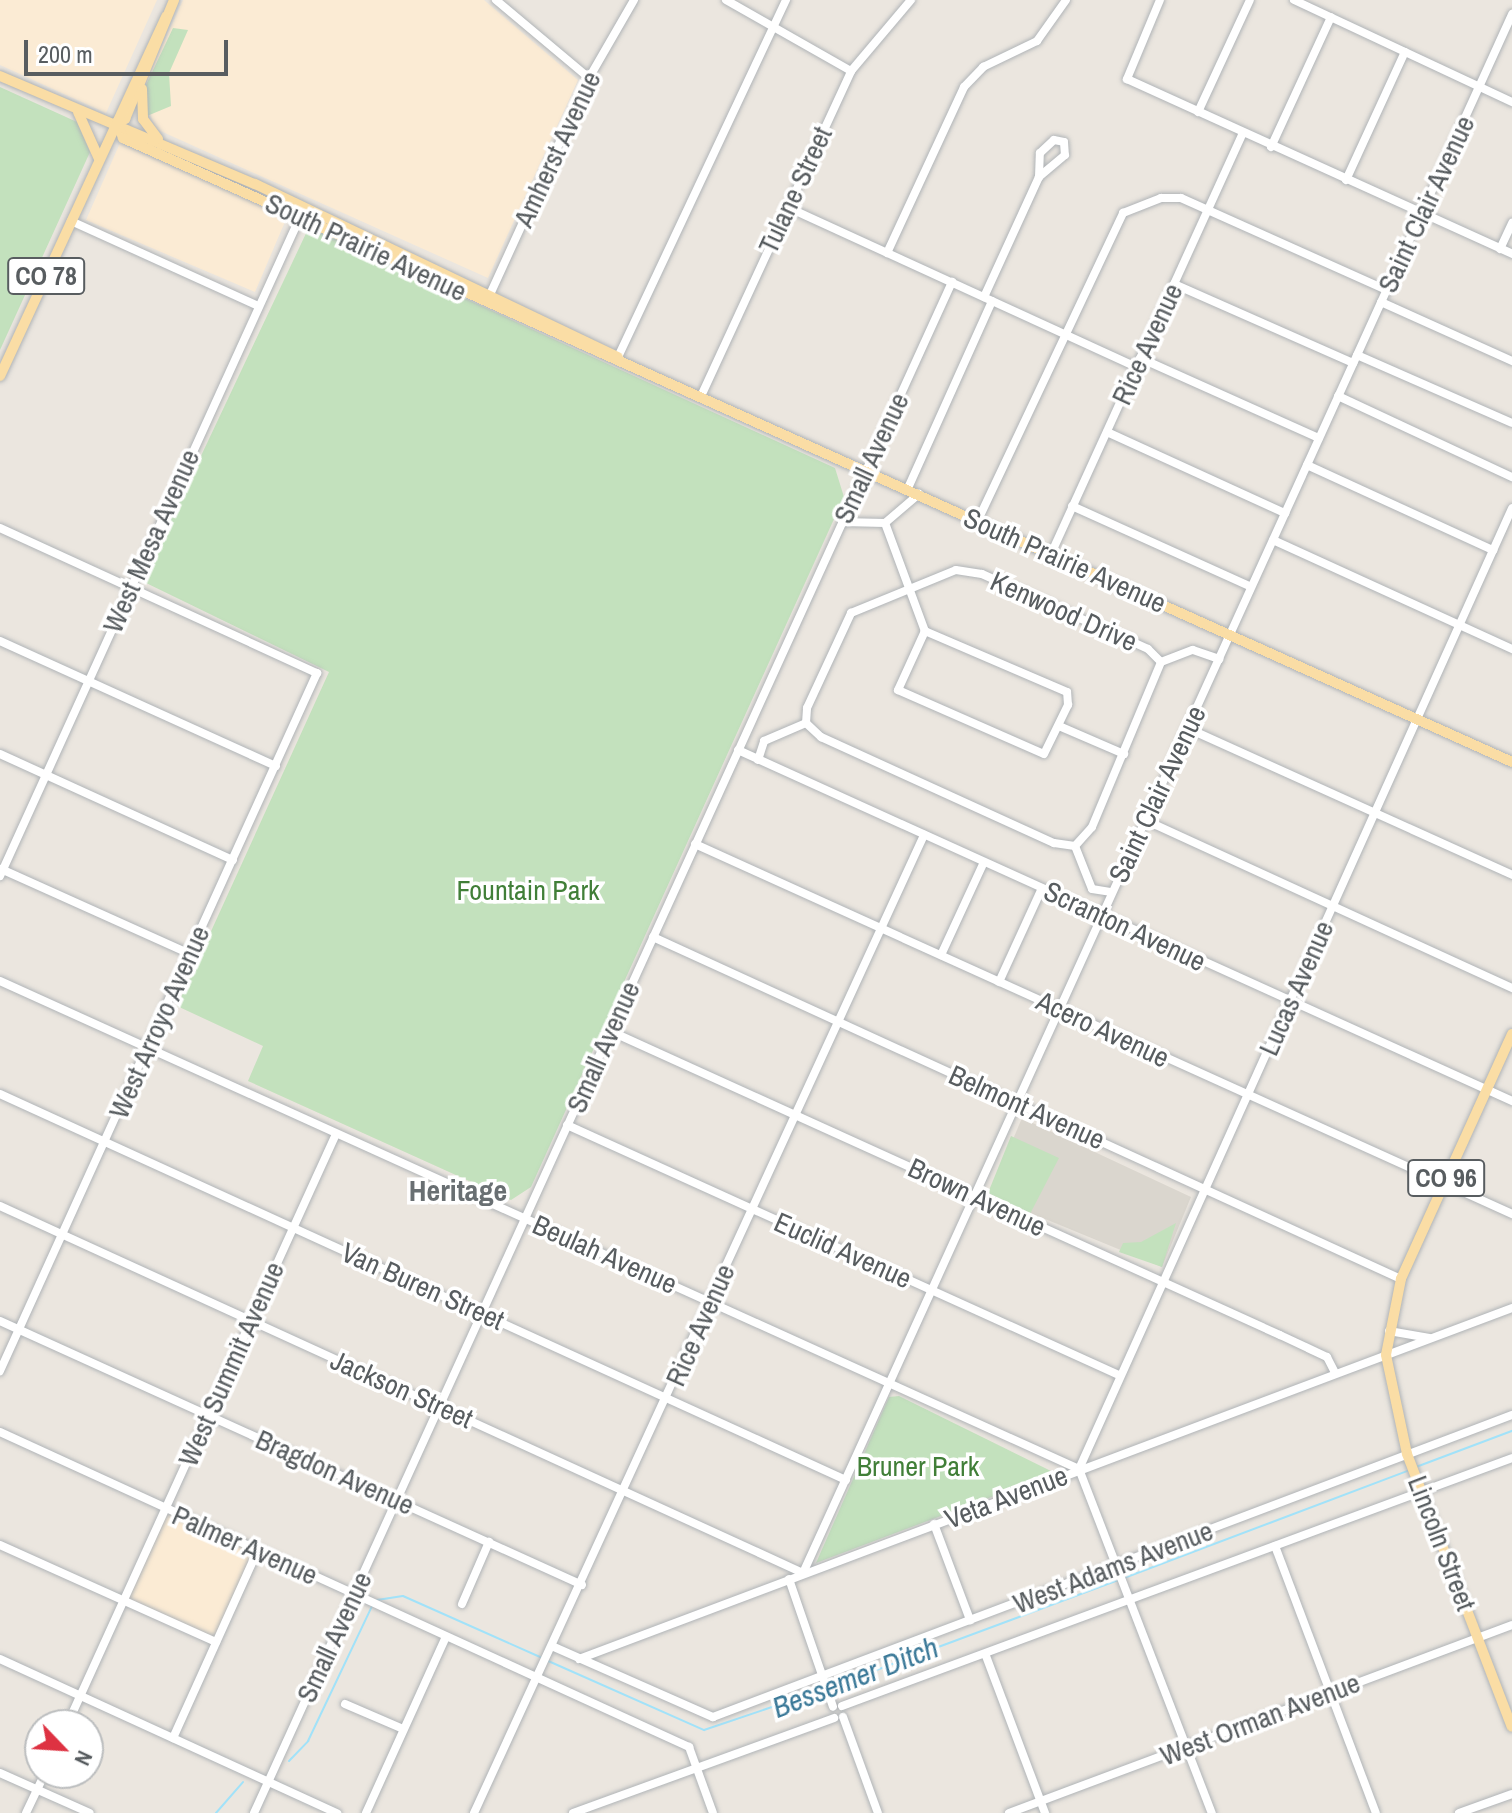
<!DOCTYPE html>
<style>
body{margin:0}
#map{position:relative;width:1512px;height:1813px;overflow:hidden;background:#ebe6df;font-family:"Archivo Narrow",sans-serif}
div>[style]{position:absolute}
.commercial>*{inset:0;background:#fbebd4}
.education>*{inset:0;background:#dad6ce}
.green>*{inset:0;background:#c3e1bd}
.stream>*{height:2px;margin:-1px;padding:0 1px;transform-origin:1px;border-radius:1px;background:#a1e2f9}
.roads{filter:drop-shadow(0 0 2px #b0b4b7) drop-shadow(0 0 2px #b0b4b7)}
.minor>*{height:8px;margin:-4px;padding:0 4px;transform-origin:4px;border-radius:4px;background:#fff}
.major>*{height:10px;margin:-5px;padding:0 5px;transform-origin:5px;border-radius:5px;background:#fadda5}
span{translate:-50% -50%;white-space:nowrap;text-align:center;line-height:1.15;-webkit-text-stroke:7px #fff;paint-order:stroke}
.shield-label span{padding:2px 6px;background:#fff;border:2px solid;border-radius:6px;-webkit-text-stroke-width:0}
.shield-label{font-size:26px;color:#585d60;font-weight:700}
.street-label{font-size:28px;color:#585d60}
.park-label{font-size:28px;color:#417f38}
.neighbourhood-label{font-size:30px;color:#696f72;font-weight:700}
.water-label{font-size:30px;color:#3b7998;font-style:italic}
.north{position:absolute;left:24px;top:1709px;width:80px;height:80px;box-sizing:border-box;background:#fff;border:2px solid #bcbebf;border-radius:50%;rotate:115deg;font-size:22px;font-weight:700;line-height:32px;text-align:center;color:#585d60}
.north::after{content:'';display:block;margin:auto;width:28px;height:36px;background:#de3242;clip-path:polygon(50% 0,100% 100%,50% 72%,0 100%)}
.scale{position:absolute;left:24px;top:40px;width:204px;height:36px;box-sizing:border-box;border:4px solid #585d60;border-top:0;padding-left:10px;font-size:24px;line-height:28px;white-space:nowrap;color:#585d60;-webkit-text-stroke:6px #fff;paint-order:stroke}
</style>
<div id="map">
<div class="commercial">
<div style="clip-path:polygon(0 0,157px 0,106px 113px,0 65px)"></div>
<div style="clip-path:polygon(183px 0,484px 0,578px 80px,488px 278px,156px 129px,144px 100px,148px 77px)"></div>
<div style="clip-path:polygon(120px 143px,287px 217px,255px 292px,86px 220px)"></div>
<div style="clip-path:polygon(165px 1509px,258px 1550px,216px 1642px,123px 1601px)"></div>
</div>
<div class="education">
<div style="clip-path:polygon(1022px 1118px,1191px 1197px,1162px 1267px,989px 1196px)"></div>
</div>
<div class="green">
<div style="clip-path:polygon(173px 28px,188px 30px,169px 73px,171px 106px,147px 116px,145px 87px)"></div>
<div style="clip-path:polygon(0 87px,77px 122px,90px 152px,0 350px)"></div>
<div style="clip-path:polygon(309px 227px,835px 468px,844px 497px,531px 1187px,511px 1200px,248px 1081px,263px 1046px,177px 1006px,329px 672px,142px 581px)"></div>
<div style="clip-path:polygon(1011px 1136px,1059px 1158px,1030px 1214px,988px 1193px)"></div>
<div style="clip-path:polygon(1176px 1223px,1162px 1267px,1119px 1252px,1123px 1243px,1141px 1242px)"></div>
<div style="clip-path:polygon(899px 1396px,1055px 1473px,816px 1563px,889px 1397px)"></div>
</div>
<div class="stream">
<div style="left:1416px;top:1467px;width:103px;rotate:-20.6deg"></div>
<div style="left:1124px;top:1578px;width:306px;rotate:-20.7deg"></div>
<div style="left:377px;top:1600px;width:26px;rotate:-9deg"></div>
<div style="left:403px;top:1596px;width:150px;rotate:24deg"></div>
<div style="left:546px;top:1660px;width:173px;rotate:23.9deg"></div>
<div style="left:704px;top:1730px;width:125px;rotate:-18.7deg"></div>
<div style="left:828px;top:1688px;width:309px;rotate:-20.4deg"></div>
<div style="left:289px;top:1761px;width:28px;rotate:-46deg"></div>
<div style="left:308px;top:1741px;width:152px;rotate:-64.6deg"></div>
<div style="left:216px;top:1813px;width:41px;rotate:-48.9deg"></div>
</div>
<div class="roads">
<div class="minor">
<div style="left:496px;top:0;width:121px;rotate:40deg"></div>
<div style="left:726px;top:0;width:144px;rotate:29.6deg"></div>
<div style="left:1160px;top:0;width:86px;rotate:112.7deg"></div>
<div style="left:1127px;top:79px;width:423px;rotate:24.4deg"></div>
<div style="left:1294px;top:0;width:241px;rotate:25.1deg"></div>
<div style="left:1198px;top:112px;width:123px;rotate:-65.1deg"></div>
<div style="left:1271px;top:147px;width:143px;rotate:-65.2deg"></div>
<div style="left:1346px;top:180px;width:141px;rotate:-65.3deg"></div>
<div style="left:787px;top:207px;width:384px;rotate:24.6deg"></div>
<div style="left:71px;top:221px;width:205px;rotate:24.4deg"></div>
<div style="left:1500px;top:249px;width:29px;rotate:-65deg"></div>
<div style="left:887px;top:253px;width:183px;rotate:-65.1deg"></div>
<div style="left:964px;top:87px;width:28px;rotate:-46deg"></div>
<div style="left:983px;top:67px;width:60px;rotate:-25.7deg"></div>
<div style="left:1037px;top:41px;width:50px;rotate:-54.7deg"></div>
<div style="left:1174px;top:284px;width:196px;rotate:23.8deg"></div>
<div style="left:984px;top:297px;width:132px;rotate:-65.4deg"></div>
<div style="left:1039px;top:177px;width:24px;rotate:-88deg"></div>
<div style="left:1040px;top:153px;width:19px;rotate:-43deg"></div>
<div style="left:1054px;top:140px;width:10px;rotate:11deg"></div>
<div style="left:1064px;top:142px;width:13px;rotate:86deg"></div>
<div style="left:1065px;top:155px;width:34px;rotate:140deg"></div>
<div style="left:487px;top:301px;width:245px;rotate:-65.4deg"></div>
<div style="left:589px;top:78px;width:90px;rotate:-60deg"></div>
<div style="left:1381px;top:302px;width:144px;rotate:24.2deg"></div>
<div style="left:1357px;top:355px;width:169px;rotate:23.7deg"></div>
<div style="left:618px;top:357px;width:395px;rotate:-64.8deg"></div>
<div style="left:1140px;top:358px;width:196px;rotate:24.1deg"></div>
<div style="left:702px;top:394px;width:356px;rotate:-65.2deg"></div>
<div style="left:851px;top:71px;width:93px;rotate:-49.8deg"></div>
<div style="left:1338px;top:396px;width:192px;rotate:25deg"></div>
<div style="left:1107px;top:432px;width:196px;rotate:24.5deg"></div>
<div style="left:1307px;top:465px;width:205px;rotate:24.6deg"></div>
<div style="left:908px;top:488px;width:205px;rotate:-65.8deg"></div>
<div style="left:1072px;top:506px;width:196px;rotate:24.3deg"></div>
<div style="left:978px;top:520px;width:340px;rotate:-64.7deg"></div>
<div style="left:1123px;top:213px;width:41px;rotate:-21.5deg"></div>
<div style="left:1161px;top:198px;width:20px"></div>
<div style="left:1181px;top:198px;width:226px;rotate:24.1deg"></div>
<div style="left:842px;top:522px;width:43px;rotate:1.3deg"></div>
<div style="left:885px;top:523px;width:45px;rotate:-40.5deg"></div>
<div style="left:885px;top:523px;width:115px;rotate:69.7deg"></div>
<div style="left:925px;top:631px;width:65px;rotate:114.6deg"></div>
<div style="left:898px;top:690px;width:159px;rotate:23.7deg"></div>
<div style="left:1044px;top:754px;width:55px;rotate:-63.9deg"></div>
<div style="left:1068px;top:705px;width:13px;rotate:-94deg"></div>
<div style="left:1067px;top:692px;width:155px;rotate:-156.8deg"></div>
<div style="left:0;top:528px;width:349px;rotate:24.6deg"></div>
<div style="left:317px;top:673px;width:767px;rotate:114.43deg"></div>
<div style="left:1273px;top:540px;width:263px;rotate:24.5deg"></div>
<div style="left:1051px;top:554px;width:461px;rotate:-65.5deg"></div>
<div style="left:0;top:641px;width:303px;rotate:24.4deg"></div>
<div style="left:806px;top:723px;width:21px;rotate:43deg"></div>
<div style="left:821px;top:737px;width:256px;rotate:24.5deg"></div>
<div style="left:1054px;top:843px;width:21px;rotate:8deg"></div>
<div style="left:1075px;top:846px;width:46px;rotate:68.4deg"></div>
<div style="left:1092px;top:889px;width:20px;rotate:9deg"></div>
<div style="left:1059px;top:726px;width:71px;rotate:23.3deg"></div>
<div style="left:1187px;top:728px;width:357px;rotate:24.3deg"></div>
<div style="left:738px;top:750px;width:850px;rotate:24.39deg"></div>
<div style="left:0;top:754px;width:256px;rotate:24.5deg"></div>
<div style="left:758px;top:760px;width:20px;rotate:-72deg"></div>
<div style="left:764px;top:741px;width:46px;rotate:-23.2deg"></div>
<div style="left:806px;top:723px;width:15px;rotate:-86deg"></div>
<div style="left:807px;top:708px;width:105px;rotate:-65.1deg"></div>
<div style="left:851px;top:613px;width:113px;rotate:-22.3deg"></div>
<div style="left:956px;top:570px;width:26px;rotate:9deg"></div>
<div style="left:982px;top:574px;width:182px;rotate:24.3deg"></div>
<div style="left:1148px;top:649px;width:18px;rotate:45deg"></div>
<div style="left:1161px;top:662px;width:34px;rotate:-21deg"></div>
<div style="left:1193px;top:650px;width:28px;rotate:19deg"></div>
<div style="left:1145px;top:820px;width:404px;rotate:24.6deg"></div>
<div style="left:695px;top:844px;width:897px;rotate:24.36deg"></div>
<div style="left:1075px;top:846px;width:25px;rotate:-48deg"></div>
<div style="left:1092px;top:827px;width:179px;rotate:-67.3deg"></div>
<div style="left:1px;top:869px;width:207px;rotate:24.2deg"></div>
<div style="left:0;top:876px;width:726px;rotate:-65.52deg"></div>
<div style="left:653px;top:937px;width:822px;rotate:24.57deg"></div>
<div style="left:941px;top:955px;width:102px;rotate:-65.2deg"></div>
<div style="left:0;top:981px;width:1184px;rotate:24.34deg"></div>
<div style="left:999px;top:982px;width:103px;rotate:-65.4deg"></div>
<div style="left:610px;top:1031px;width:736px;rotate:24.41deg"></div>
<div style="left:1280px;top:1335px;width:52px;rotate:25.1deg"></div>
<div style="left:1327px;top:1357px;width:18px;rotate:63deg"></div>
<div style="left:0;top:1094px;width:930px;rotate:24.53deg"></div>
<div style="left:567px;top:1125px;width:606px;rotate:24.37deg"></div>
<div style="left:0;top:1206px;width:883px;rotate:24.56deg"></div>
<div style="left:803px;top:1573px;width:1713px;rotate:-65.54deg"></div>
<div style="left:0;top:1321px;width:639px;rotate:24.4deg"></div>
<div style="left:1389px;top:1331px;width:41px;rotate:9.9deg"></div>
<div style="left:0;top:1432px;width:758px;rotate:24.57deg"></div>
<div style="left:689px;top:1747px;width:70px;rotate:70deg"></div>
<div style="left:1079px;top:1469px;width:1054px;rotate:-65.74deg"></div>
<div style="left:1079px;top:1469px;width:369px;rotate:68.9deg"></div>
<div style="left:934px;top:1524px;width:103px;rotate:69.4deg"></div>
<div style="left:0;top:1545px;width:237px;rotate:24.2deg"></div>
<div style="left:1275px;top:1546px;width:285px;rotate:69.3deg"></div>
<div style="left:789px;top:1579px;width:135px;rotate:71deg"></div>
<div style="left:462px;top:1604px;width:68px;rotate:-66.5deg"></div>
<div style="left:554px;top:1647px;width:174px;rotate:23.8deg"></div>
<div style="left:713px;top:1717px;width:854px;rotate:-20.71deg"></div>
<div style="left:986px;top:1656px;width:168px;rotate:69.4deg"></div>
<div style="left:0;top:1659px;width:371px;rotate:24.6deg"></div>
<div style="left:579px;top:1659px;width:997px;rotate:-20.62deg"></div>
<div style="left:345px;top:1704px;width:63px;rotate:23.3deg"></div>
<div style="left:842px;top:1706px;width:714px;rotate:-20.31deg"></div>
<div style="left:843px;top:1717px;width:102px;rotate:70deg"></div>
<div style="left:67px;top:1725px;width:649px;rotate:-65.53deg"></div>
<div style="left:173px;top:1738px;width:206px;rotate:-65.7deg"></div>
<div style="left:0;top:1773px;width:98px;rotate:24deg"></div>
<div style="left:26px;top:1813px;width:44px;rotate:-64.6deg"></div>
<div style="left:254px;top:1813px;width:1683px;rotate:-65.49deg"></div>
<div style="left:366px;top:1813px;width:193px;rotate:-65.6deg"></div>
<div style="left:474px;top:1813px;width:1077px;rotate:-65.29deg"></div>
<div style="left:573px;top:1813px;width:278px;rotate:-20deg"></div>
<div style="left:1009px;top:1813px;width:537px;rotate:-20.49deg"></div>
<div style="left:1459px;top:1813px;width:56px;rotate:-19.7deg"></div>
</div>
<div class="major">
<div style="left:0;top:76px;width:277px;rotate:23deg"></div>
<div style="left:255px;top:184px;width:402px;rotate:25.5deg"></div>
<div style="left:142px;top:89px;width:30px;rotate:88deg"></div>
<div style="left:143px;top:119px;width:25px;rotate:53deg"></div>
<div style="left:78px;top:112px;width:51px;rotate:65.9deg"></div>
<div style="left:117px;top:122px;width:9px;rotate:-21deg"></div>
<div style="left:125px;top:119px;width:129px;rotate:-67.6deg"></div>
<div style="left:120px;top:130px;width:9px;rotate:69deg"></div>
<div style="left:123px;top:138px;width:1523px;rotate:24.19deg"></div>
<div style="left:0;top:376px;width:396px;rotate:-65.2deg"></div>
<div style="left:1512px;top:1034px;width:269px;rotate:114.4deg"></div>
<div style="left:1401px;top:1279px;width:77px;rotate:101.2deg"></div>
<div style="left:1386px;top:1355px;width:101px;rotate:78deg"></div>
<div style="left:1407px;top:1454px;width:292px;rotate:69deg"></div>
</div>
</div>
<div class="shield-label">
<span style="left:46px;top:276px">CO 78</span>
<span style="left:1446px;top:1178px">CO 96</span>
</div>
<div class="street-label">
<span style="left:557px;top:149px;rotate:-65deg">Amherst Avenue</span>
<span style="left:795px;top:190px;rotate:-65deg">Tulane Street</span>
<span style="left:1426px;top:204px;rotate:-65deg">Saint Clair Avenue</span>
<span style="left:366px;top:247px;rotate:25deg">South Prairie Avenue</span>
<span style="left:1147px;top:344px;rotate:-65deg">Rice Avenue</span>
<span style="left:871px;top:458px;rotate:-65deg">Small Avenue</span>
<span style="left:151px;top:541px;rotate:-66deg">West Mesa Avenue</span>
<span style="left:1065px;top:560px;rotate:24deg">South Prairie Avenue</span>
<span style="left:1064px;top:611px;rotate:24deg">Kenwood Drive</span>
<span style="left:1157px;top:794px;rotate:-65deg">Saint Clair Avenue</span>
<span style="left:1125px;top:926px;rotate:25deg">Scranton Avenue</span>
<span style="left:1296px;top:988px;rotate:-66deg">Lucas Avenue</span>
<span style="left:159px;top:1022px;rotate:-66deg">West Arroyo Avenue</span>
<span style="left:1103px;top:1029px;rotate:25deg">Acero Avenue</span>
<span style="left:603px;top:1047px;rotate:-66deg">Small Avenue</span>
<span style="left:1027px;top:1107px;rotate:24deg">Belmont Avenue</span>
<span style="left:977px;top:1197px;rotate:25deg">Brown Avenue</span>
<span style="left:843px;top:1250px;rotate:24deg">Euclid Avenue</span>
<span style="left:605px;top:1254px;rotate:24deg">Beulah Avenue</span>
<span style="left:423px;top:1286px;rotate:24deg">Van Buren Street</span>
<span style="left:700px;top:1325px;rotate:-66deg">Rice Avenue</span>
<span style="left:231px;top:1364px;rotate:-66deg">West Summit Avenue</span>
<span style="left:402px;top:1389px;rotate:24deg">Jackson Street</span>
<span style="left:335px;top:1472px;rotate:24deg">Bragdon Avenue</span>
<span style="left:1006px;top:1497px;rotate:-21deg">Veta Avenue</span>
<span style="left:1442px;top:1543px;rotate:69deg">Lincoln Street</span>
<span style="left:245px;top:1545px;rotate:24deg">Palmer Avenue</span>
<span style="left:1113px;top:1567px;rotate:-21deg">West Adams Avenue</span>
<span style="left:334px;top:1637px;rotate:-65deg">Small Avenue</span>
<span style="left:1260px;top:1719px;rotate:-21deg">West Orman Avenue</span>
</div>
<div class="park-label">
<span style="left:528px;top:890px">Fountain Park</span>
<span style="left:918px;top:1466px">Bruner Park</span>
</div>
<div class="neighbourhood-label">
<span style="left:458px;top:1190px">Heritage</span>
</div>
<div class="water-label">
<span style="left:855px;top:1677px;rotate:-21deg">Bessemer Ditch</span>
</div>
<div class="north">N</div>
<div class="scale">200 m</div>
</div>
